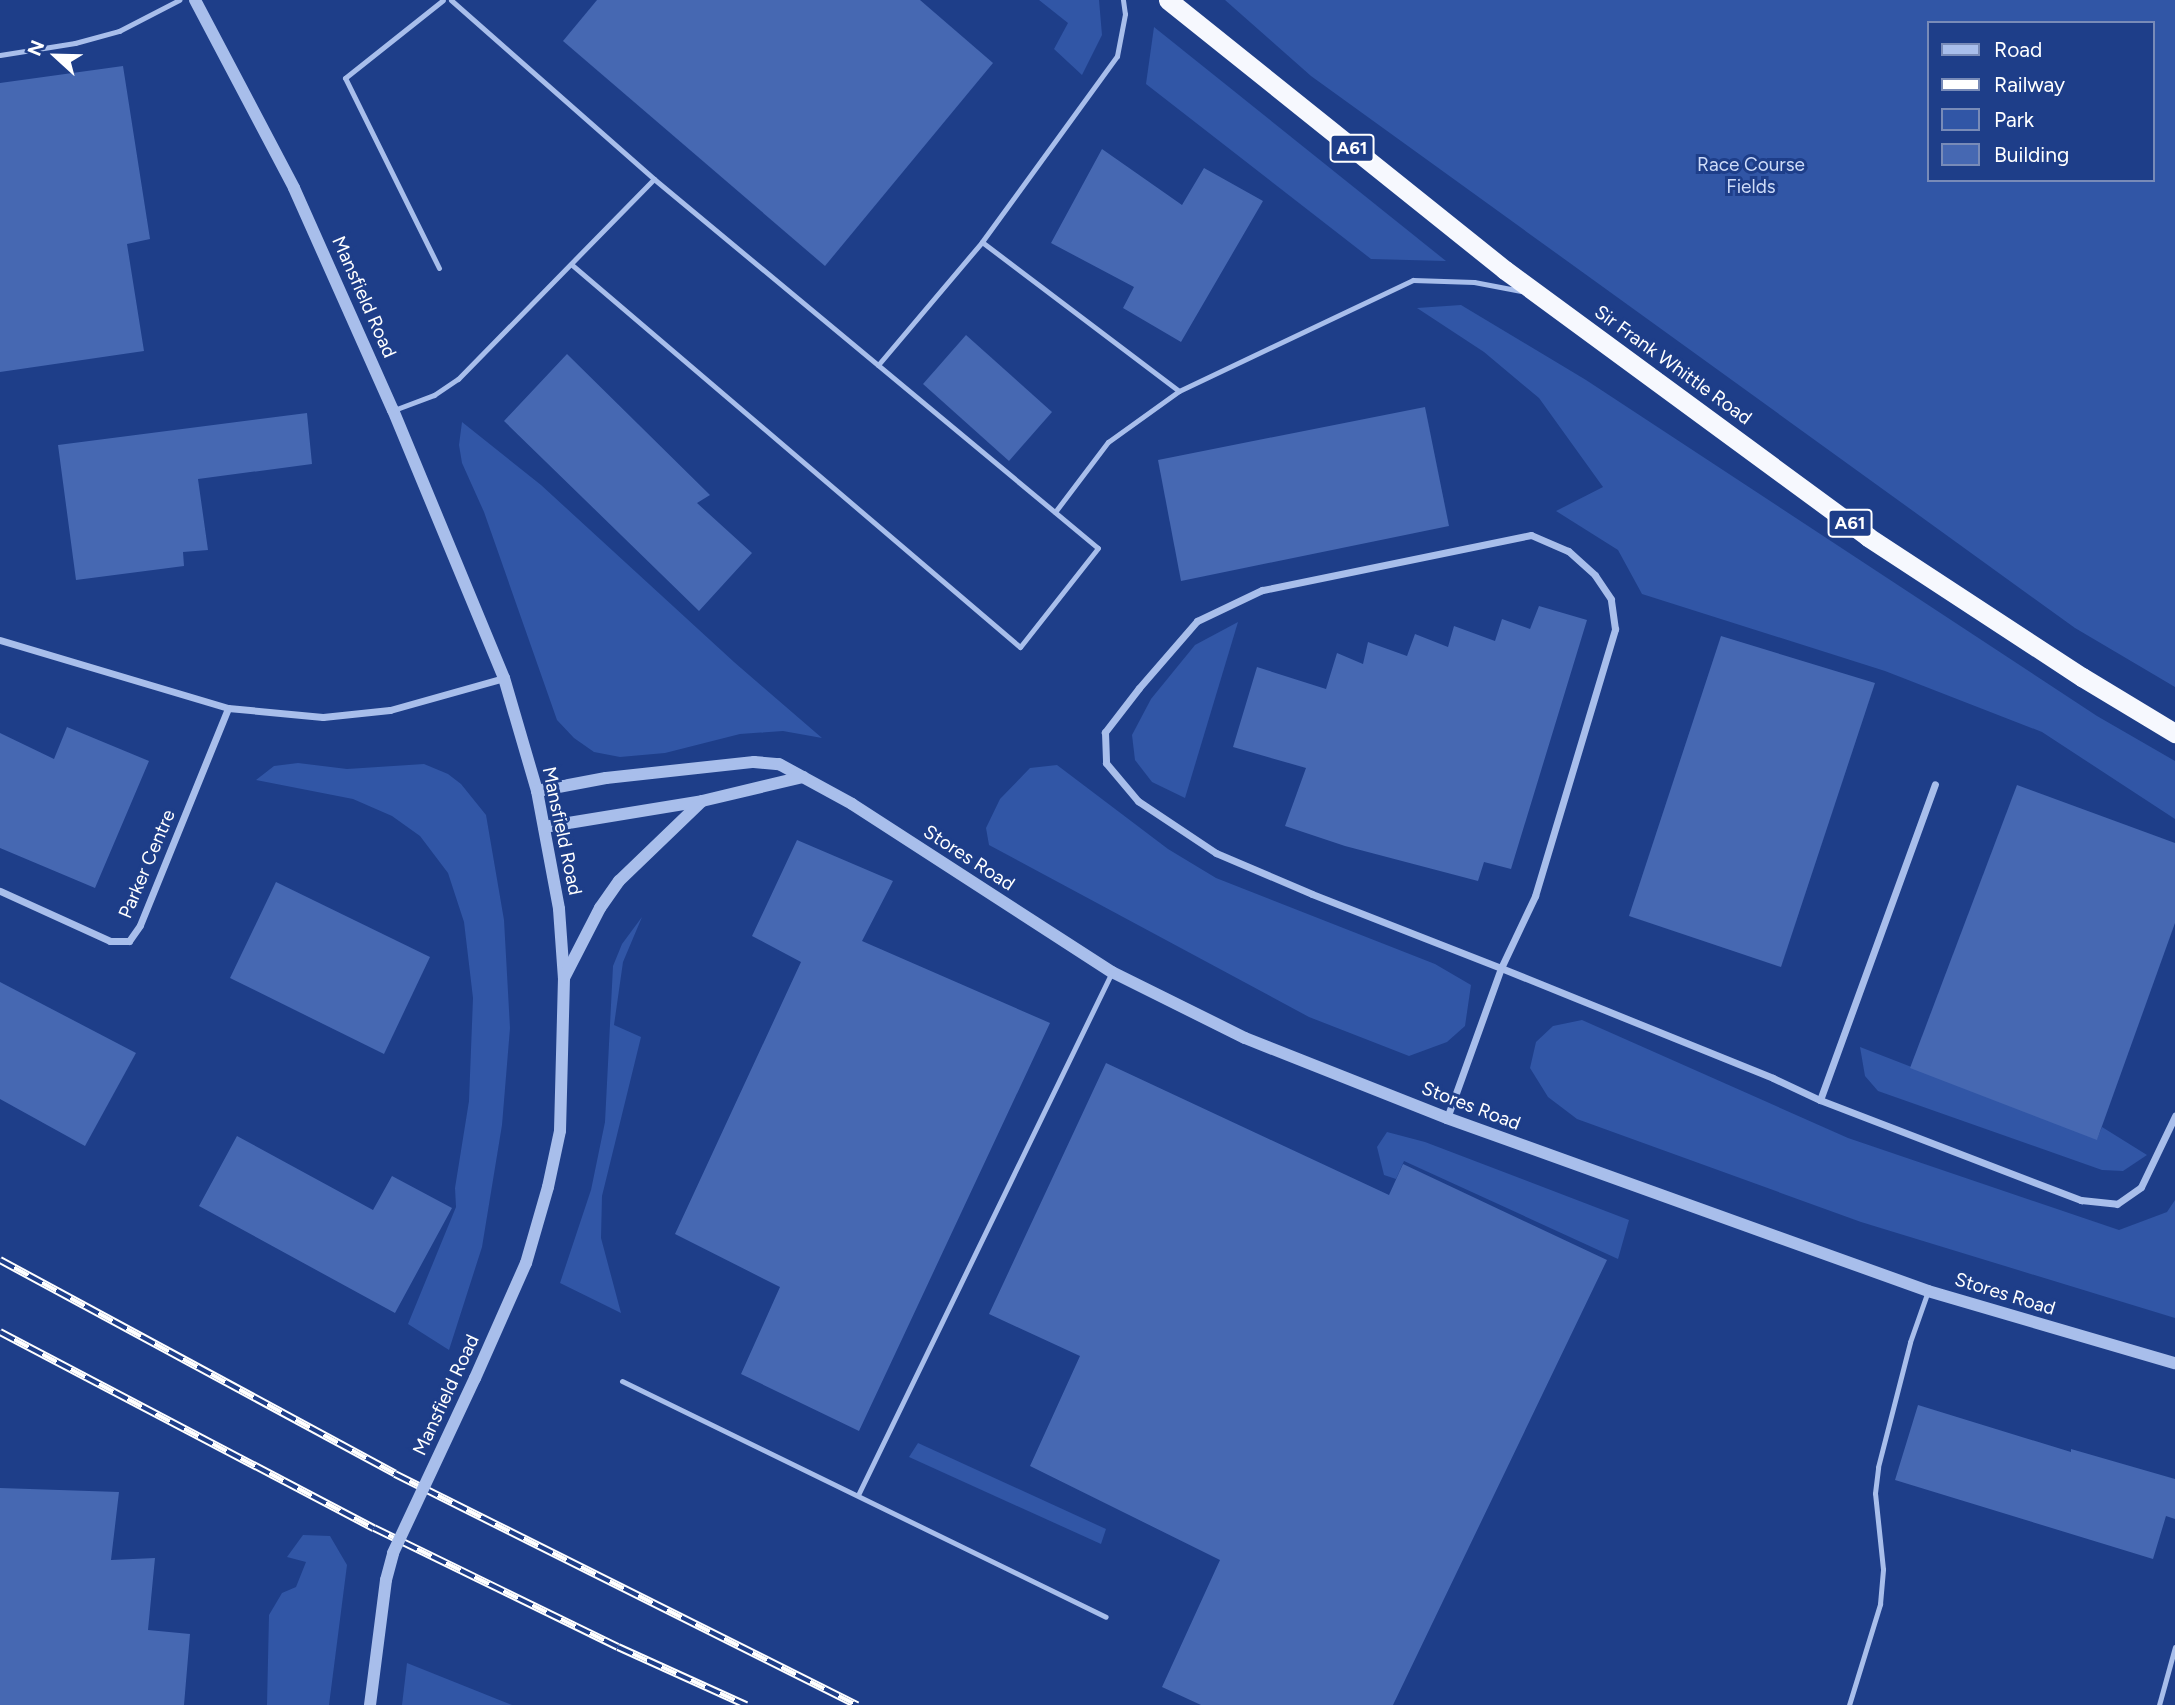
<!DOCTYPE html>
<style>
body{margin:0}
#map{position:relative;width:2175px;height:1705px;overflow:hidden;background:#1e3e89;font-family:Figtree,sans-serif}
div>[style]{position:absolute}
.green>*{inset:0;background:#3156a6}
.building>*{inset:0;background:#4668b2}
.service>*{height:5px;margin:-2.5px;padding:0 2.5px;transform-origin:2.5px;border-radius:2.5px;background:#a8beeb}
.minor>*{height:7px;margin:-3.5px;padding:0 3.5px;transform-origin:3.5px;border-radius:3.5px;background:#a8beeb}
.tertiary>*{height:12px;margin:-6px;padding:0 6px;transform-origin:6px;border-radius:6px;background:#a8beeb}
.trunk>*{height:19px;margin:-9.5px;padding:0 9.5px;transform-origin:9.5px;border-radius:9.5px;background:#f6f8fe}
.rail>*{height:8px;margin-top:-4px;transform-origin:0;background:repeating-linear-gradient(90deg,#1e3e89 0 16px,#fff 0 32px);box-sizing:border-box;border-block:2px solid #fff}
.tertiary-bridge>*{height:12px;margin:-6px;padding:0 6px;transform-origin:6px;border-radius:6px;background:#a8beeb}
span{translate:-50% -50%;white-space:nowrap;text-align:center;line-height:1.15;-webkit-text-stroke:6px #1e3e89;paint-order:stroke}
.shield-label span{padding:2px 5px;background:#1e3e89;border:2px solid;border-radius:5px;-webkit-text-stroke-width:0}
.shield-label{font-size:18px;color:#fff;font-weight:700}
.park-label{font-size:19px;color:#cddbf8}
.street-label{font-size:19px;color:#fff}
.legend{position:absolute;left:1927px;top:21px;width:228px;height:161px;box-sizing:border-box;background:#1e3e89;border:2px solid #788bb8;margin:0;padding:9px 12px;list-style:none;font-size:21px;color:#fff}
.legend li{display:flex;align-items:center;gap:14px;height:35px}
.legend b{width:35px;border:2px solid #788bb8}
.north{position:absolute;left:21px;top:21px;width:70px;height:70px;-webkit-text-stroke:5px #1e3e89;paint-order:stroke;rotate:292deg;font-size:19px;font-weight:700;line-height:28px;text-align:center;color:#fff}
.north::after{content:'';display:block;margin:auto;width:24px;height:32px;background:#fff;clip-path:polygon(50% 0,100% 100%,50% 72%,0 100%)}
</style>
<div id="map">
<div class="green">
<div style="clip-path:polygon(1039px 0,1099px 0,1102px 35px,1082px 75px,1054px 49px,1068px 23px)"></div>
<div style="clip-path:polygon(evenodd,1225px 0,2175px 0,2175px 687px,2075px 628px,1311px 76px,1225px 0,1928px 23px,2152px 23px,2152px 180px,1928px 180px,1928px 23px)"></div>
<div style="clip-path:polygon(1154px 27px,1446px 261px,1371px 259px,1146px 84px)"></div>
<div style="clip-path:polygon(1461px 305px,1586px 380px,2097px 716px,2175px 761px,2175px 819px,2042px 732px,1885px 671px,1642px 594px,1618px 550px,1556px 511px,1603px 487px,1539px 398px,1484px 352px,1417px 308px)"></div>
<div style="clip-path:polygon(462px 422px,541px 485px,734px 662px,822px 738px,783px 731px,740px 734px,665px 753px,620px 757px,594px 752px,574px 738px,557px 720px,484px 512px,462px 463px,459px 445px)"></div>
<div style="clip-path:polygon(1238px 622px,1185px 798px,1152px 782px,1135px 760px,1132px 735px,1151px 699px,1195px 645px)"></div>
<div style="clip-path:polygon(298px 763px,347px 769px,424px 764px,448px 774px,461px 784px,486px 815px,504px 920px,510px 1028px,502px 1125px,482px 1247px,449px 1350px,408px 1324px,456px 1207px,455px 1188px,469px 1101px,473px 998px,464px 922px,448px 873px,420px 836px,392px 816px,353px 799px,256px 780px,274px 766px)"></div>
<div style="clip-path:polygon(1057px 765px,1168px 849px,1216px 878px,1435px 964px,1471px 985px,1465px 1026px,1447px 1042px,1409px 1056px,1309px 1017px,989px 845px,986px 828px,1000px 799px,1030px 768px)"></div>
<div style="clip-path:polygon(642px 917px,623px 962px,614px 1025px,641px 1037px,602px 1196px,601px 1238px,621px 1313px,560px 1283px,591px 1190px,605px 1122px,613px 966px,622px 944px)"></div>
<div style="clip-path:polygon(1582px 1020px,1848px 1138px,2119px 1230px,2167px 1212px,2175px 1200px,2175px 1318px,1861px 1222px,1577px 1119px,1548px 1097px,1530px 1068px,1536px 1042px,1553px 1026px)"></div>
<div style="clip-path:polygon(1860px 1047px,2097px 1139px,2102px 1127px,2147px 1155px,2123px 1171px,2102px 1170px,1878px 1091px,1865px 1076px)"></div>
<div style="clip-path:polygon(1387px 1132px,1425px 1142px,1629px 1220px,1618px 1259px,1404px 1161px,1396px 1179px,1384px 1175px,1377px 1147px)"></div>
<div style="clip-path:polygon(918px 1443px,1106px 1529px,1101px 1544px,909px 1457px)"></div>
<div style="clip-path:polygon(303px 1535px,330px 1536px,347px 1565px,329px 1705px,267px 1705px,269px 1615px,282px 1593px,296px 1587px,306px 1562px,287px 1557px)"></div>
<div style="clip-path:polygon(407px 1663px,512px 1705px,402px 1705px)"></div>
</div>
<div class="building">
<div style="clip-path:polygon(597px 0,920px 0,993px 63px,825px 266px,563px 41px)"></div>
<div style="clip-path:polygon(123px 66px,150px 239px,127px 244px,144px 351px,0 372px,0 83px)"></div>
<div style="clip-path:polygon(1102px 149px,1182px 205px,1204px 168px,1263px 201px,1181px 342px,1123px 308px,1134px 287px,1051px 243px)"></div>
<div style="clip-path:polygon(966px 335px,1052px 412px,1009px 461px,923px 384px)"></div>
<div style="clip-path:polygon(567px 354px,710px 495px,697px 503px,752px 553px,699px 611px,504px 421px)"></div>
<div style="clip-path:polygon(1425px 407px,1449px 526px,1181px 581px,1158px 460px)"></div>
<div style="clip-path:polygon(307px 413px,312px 464px,198px 479px,208px 550px,183px 552px,184px 566px,76px 580px,58px 445px)"></div>
<div style="clip-path:polygon(1539px 606px,1587px 620px,1511px 869px,1484px 862px,1478px 881px,1345px 846px,1285px 826px,1306px 768px,1233px 747px,1257px 667px,1326px 689px,1337px 653px,1363px 664px,1368px 642px,1407px 656px,1415px 634px,1448px 647px,1454px 626px,1495px 641px,1502px 619px,1530px 629px)"></div>
<div style="clip-path:polygon(1721px 636px,1875px 683px,1781px 967px,1629px 916px)"></div>
<div style="clip-path:polygon(67px 727px,149px 761px,95px 888px,0 848px,0 733px,54px 759px)"></div>
<div style="clip-path:polygon(2017px 785px,2175px 843px,2175px 923px,2097px 1140px,1910px 1068px)"></div>
<div style="clip-path:polygon(797px 840px,893px 881px,862px 941px,1050px 1023px,859px 1431px,741px 1374px,780px 1287px,675px 1234px,801px 962px,752px 936px)"></div>
<div style="clip-path:polygon(276px 882px,430px 957px,384px 1054px,230px 978px)"></div>
<div style="clip-path:polygon(0 982px,136px 1053px,85px 1146px,0 1099px)"></div>
<div style="clip-path:polygon(1106px 1063px,1389px 1195px,1403px 1164px,1607px 1260px,1393px 1705px,1201px 1705px,1162px 1687px,1220px 1560px,1030px 1466px,1080px 1356px,989px 1314px)"></div>
<div style="clip-path:polygon(237px 1136px,373px 1210px,392px 1176px,452px 1208px,395px 1313px,199px 1206px)"></div>
<div style="clip-path:polygon(1918px 1405px,2071px 1452px,2071px 1449px,2175px 1479px,2175px 1519px,2166px 1516px,2153px 1559px,1895px 1480px)"></div>
<div style="clip-path:polygon(0 1488px,119px 1492px,111px 1560px,155px 1558px,148px 1630px,190px 1634px,184px 1705px,0 1705px)"></div>
</div>
<div class="service">
<div style="left:451px;top:0;width:271px;rotate:41.4deg"></div>
<div style="left:1123px;top:0;width:14px;rotate:82deg"></div>
<div style="left:1125px;top:14px;width:43px;rotate:100.8deg"></div>
<div style="left:1117px;top:56px;width:230px;rotate:126deg"></div>
<div style="left:982px;top:242px;width:247px;rotate:37.1deg"></div>
<div style="left:1179px;top:391px;width:259px;rotate:-25.4deg"></div>
<div style="left:1413px;top:280px;width:61px;rotate:1.9deg"></div>
<div style="left:1474px;top:282px;width:48px;rotate:10.8deg"></div>
<div style="left:0;top:55px;width:76px;rotate:-9.1deg"></div>
<div style="left:75px;top:43px;width:46px;rotate:-15.3deg"></div>
<div style="left:119px;top:31px;width:68px;rotate:-27.3deg"></div>
<div style="left:439px;top:268px;width:212px;rotate:-116.3deg"></div>
<div style="left:345px;top:78px;width:125px;rotate:-38.5deg"></div>
<div style="left:878px;top:365px;width:161px;rotate:-49.8deg"></div>
<div style="left:394px;top:410px;width:43px;rotate:-20.6deg"></div>
<div style="left:434px;top:395px;width:29px;rotate:-34deg"></div>
<div style="left:458px;top:379px;width:280px;rotate:-45.6deg"></div>
<div style="left:654px;top:179px;width:577px;rotate:39.73deg"></div>
<div style="left:1098px;top:548px;width:126px;rotate:128.2deg"></div>
<div style="left:1020px;top:647px;width:590px;rotate:-139.54deg"></div>
<div style="left:1055px;top:512px;width:88px;rotate:-52.9deg"></div>
<div style="left:1108px;top:442px;width:87px;rotate:-35.7deg"></div>
<div style="left:622px;top:1381px;width:538px;rotate:25.99deg"></div>
<div style="left:858px;top:1495px;width:581px;rotate:-64.1deg"></div>
<div style="left:1849px;top:1705px;width:106px;rotate:-72.9deg"></div>
<div style="left:1880px;top:1604px;width:35px;rotate:-85deg"></div>
<div style="left:1883px;top:1569px;width:76px;rotate:-96deg"></div>
<div style="left:1875px;top:1493px;width:26px;rotate:-83deg"></div>
<div style="left:1878px;top:1467px;width:129px;rotate:-75.6deg"></div>
<div style="left:1910px;top:1342px;width:54px;rotate:-70.6deg"></div>
<div style="left:2159px;top:1705px;width:60px;rotate:-74.6deg"></div>
</div>
<div class="minor">
<div style="left:0;top:640px;width:238px;rotate:16.6deg"></div>
<div style="left:228px;top:708px;width:95px;rotate:5.4deg"></div>
<div style="left:323px;top:717px;width:67px;rotate:-6deg"></div>
<div style="left:390px;top:710px;width:118px;rotate:-15.7deg"></div>
<div style="left:0;top:891px;width:121px;rotate:24.4deg"></div>
<div style="left:110px;top:941px;width:19px"></div>
<div style="left:129px;top:941px;width:19px;rotate:-55deg"></div>
<div style="left:140px;top:925px;width:234px;rotate:-67.9deg"></div>
<div style="left:1820px;top:1100px;width:336px;rotate:-70deg"></div>
<div style="left:1447px;top:1118px;width:159px;rotate:-70.2deg"></div>
<div style="left:1501px;top:968px;width:80px;rotate:-64.7deg"></div>
<div style="left:1535px;top:896px;width:279px;rotate:-73.3deg"></div>
<div style="left:1615px;top:629px;width:30px;rotate:-98deg"></div>
<div style="left:1611px;top:599px;width:29px;rotate:-124deg"></div>
<div style="left:1595px;top:575px;width:36px;rotate:-138deg"></div>
<div style="left:1568px;top:551px;width:40px;rotate:-156.6deg"></div>
<div style="left:1531px;top:535px;width:275px;rotate:168.4deg"></div>
<div style="left:1262px;top:590px;width:72px;rotate:154.5deg"></div>
<div style="left:1197px;top:621px;width:89px;rotate:130.9deg"></div>
<div style="left:1139px;top:688px;width:56px;rotate:127.7deg"></div>
<div style="left:1105px;top:732px;width:31px;rotate:88deg"></div>
<div style="left:1106px;top:763px;width:50px;rotate:49.9deg"></div>
<div style="left:1138px;top:801px;width:94px;rotate:33.7deg"></div>
<div style="left:1216px;top:853px;width:104px;rotate:23.1deg"></div>
<div style="left:1312px;top:894px;width:203px;rotate:21.4deg"></div>
<div style="left:1501px;top:968px;width:293px;rotate:22deg"></div>
<div style="left:1773px;top:1078px;width:52px;rotate:25.1deg"></div>
<div style="left:1820px;top:1100px;width:280px;rotate:21deg"></div>
<div style="left:2081px;top:1200px;width:36px;rotate:6deg"></div>
<div style="left:2117px;top:1204px;width:29px;rotate:-35deg"></div>
<div style="left:2141px;top:1187px;width:79px;rotate:-64.4deg"></div>
</div>
<div class="tertiary">
<div style="left:195px;top:0;width:212px;rotate:62.2deg"></div>
<div style="left:294px;top:188px;width:243px;rotate:66deg"></div>
<div style="left:393px;top:410px;width:290px;rotate:67.5deg"></div>
<div style="left:504px;top:678px;width:118px;rotate:73.7deg"></div>
<div style="left:537px;top:791px;width:120px;rotate:79.4deg"></div>
<div style="left:559px;top:909px;width:69px;rotate:85.9deg"></div>
<div style="left:564px;top:978px;width:153px;rotate:91.5deg"></div>
<div style="left:560px;top:1131px;width:57px;rotate:102.1deg"></div>
<div style="left:548px;top:1187px;width:79px;rotate:106.1deg"></div>
<div style="left:526px;top:1263px;width:126px;rotate:113.9deg"></div>
<div style="left:537px;top:791px;width:70px;rotate:-10.7deg"></div>
<div style="left:606px;top:778px;width:149px;rotate:-6.2deg"></div>
<div style="left:754px;top:762px;width:25px;rotate:5deg"></div>
<div style="left:779px;top:764px;width:83px;rotate:28.7deg"></div>
<div style="left:852px;top:804px;width:310px;rotate:32.9deg"></div>
<div style="left:1112px;top:972px;width:148px;rotate:26.4deg"></div>
<div style="left:1245px;top:1038px;width:217px;rotate:21.6deg"></div>
<div style="left:1447px;top:1118px;width:511px;rotate:19.78deg"></div>
<div style="left:1928px;top:1291px;width:257px;rotate:16.3deg"></div>
<div style="left:544px;top:827px;width:160px;rotate:-9.3deg"></div>
<div style="left:702px;top:801px;width:104px;rotate:-13.4deg"></div>
<div style="left:564px;top:978px;width:79px;rotate:-62.8deg"></div>
<div style="left:600px;top:908px;width:33px;rotate:-55deg"></div>
<div style="left:619px;top:881px;width:115px;rotate:-43.9deg"></div>
<div style="left:370px;top:1705px;width:126px;rotate:-82.7deg"></div>
</div>
<div class="trunk">
<div style="left:1168px;top:0;width:432px;rotate:38.7deg"></div>
<div style="left:1505px;top:270px;width:451px;rotate:36.3deg"></div>
<div style="left:1868px;top:537px;width:256px;rotate:33.2deg"></div>
<div style="left:2082px;top:677px;width:109px;rotate:31.1deg"></div>
</div>
<div class="rail">
<div style="left:0;top:1260px;width:449px;rotate:28.4deg"></div>
<div style="left:395px;top:1474px;width:517px;rotate:26.57deg"></div>
<div style="left:0;top:1332px;width:422px;rotate:27.7deg"></div>
<div style="left:374px;top:1528px;width:271px;rotate:26deg"></div>
<div style="left:618px;top:1647px;width:141px;rotate:24.4deg"></div>
</div>
<div class="tertiary-bridge">
<div style="left:386px;top:1580px;width:28px;rotate:-75deg"></div>
<div style="left:393px;top:1553px;width:193px;rotate:-64.9deg"></div>
</div>
<div class="shield-label">
<span style="left:1352px;top:148px">A61</span>
<span style="left:1850px;top:523px">A61</span>
</div>
<div class="park-label">
<span style="left:1751px;top:176px">Race Course<br>Fields</span>
</div>
<div class="street-label">
<span style="left:364px;top:297px;rotate:66deg">Mansfield Road</span>
<span style="left:1673px;top:365px;rotate:36deg">Sir Frank Whittle Road</span>
<span style="left:562px;top:831px;rotate:78deg">Mansfield Road</span>
<span style="left:969px;top:858px;rotate:33deg">Stores Road</span>
<span style="left:147px;top:864px;rotate:-67deg">Parker Centre</span>
<span style="left:1471px;top:1106px;rotate:21deg">Stores Road</span>
<span style="left:2005px;top:1294px;rotate:17deg">Stores Road</span>
<span style="left:446px;top:1395px;rotate:-65deg">Mansfield Road</span>
</div>
<ul class="legend">
<li><b style="height:9px;background:#a8beeb"></b>Road</li>
<li><b style="height:9px;background:#fff"></b>Railway</li>
<li><b style="height:19px;background:#3156a6"></b>Park</li>
<li><b style="height:19px;background:#4668b2"></b>Building</li>
</ul>
<div class="north">N</div>
</div>
